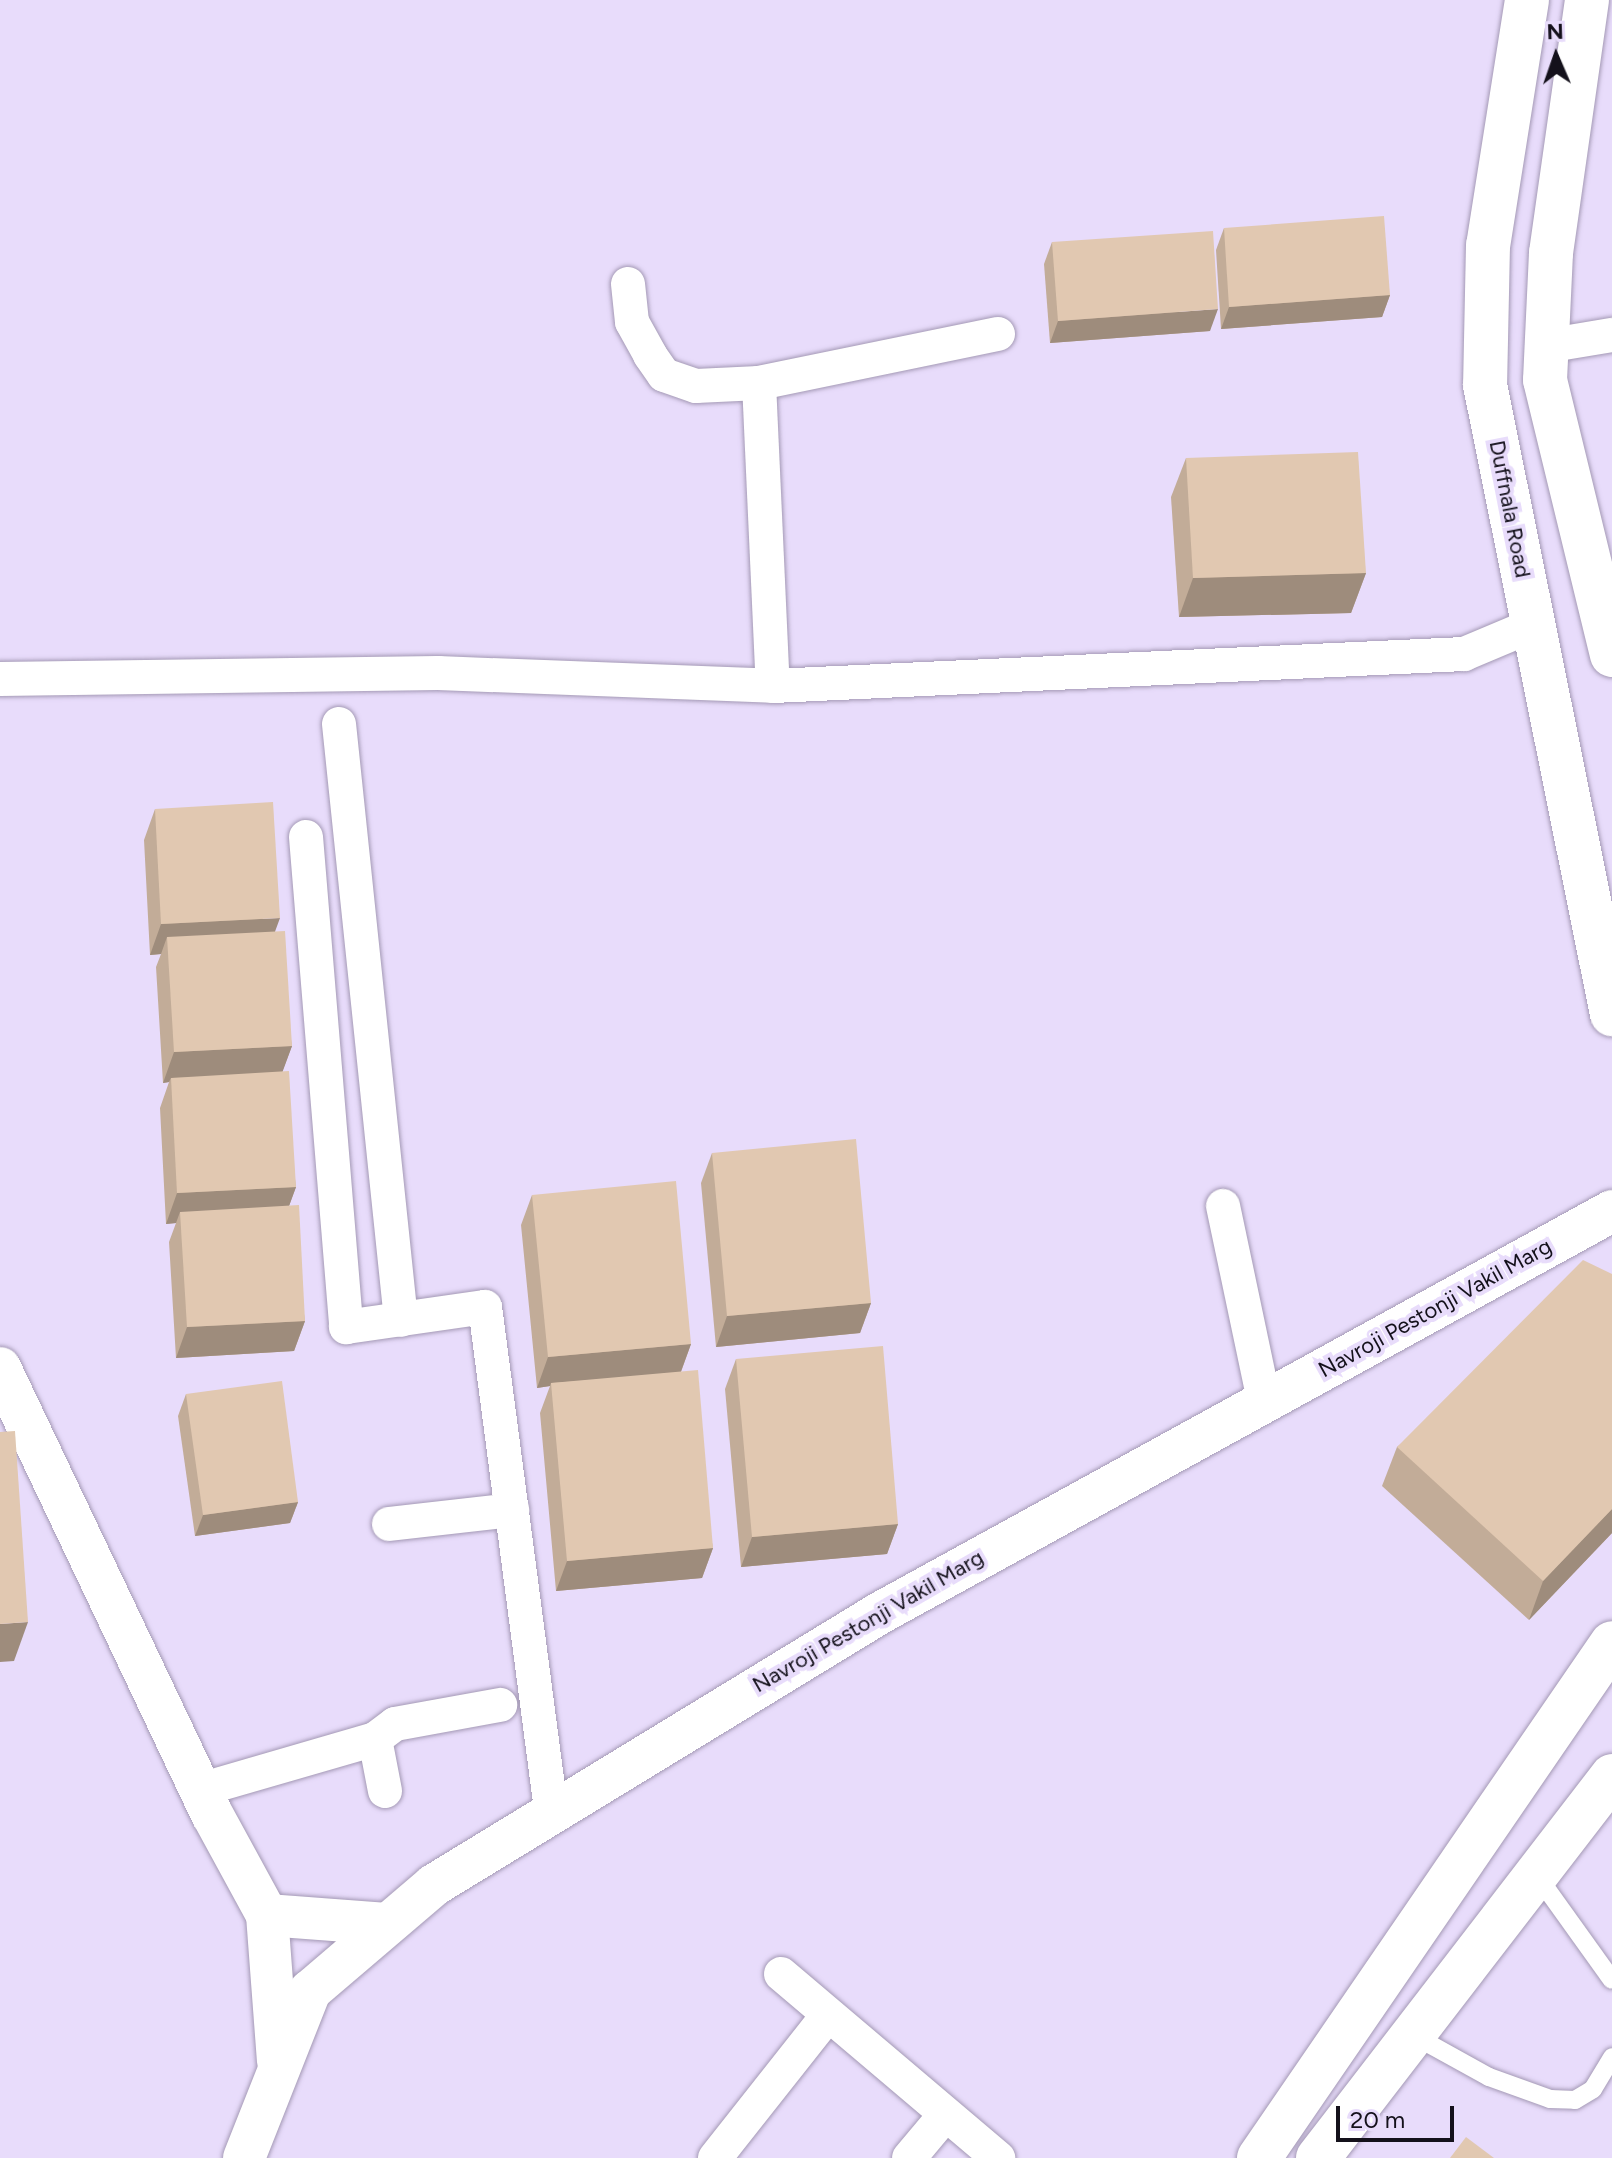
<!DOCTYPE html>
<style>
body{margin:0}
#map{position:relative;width:1612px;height:2158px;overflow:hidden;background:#e8dcfb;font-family:Figtree,sans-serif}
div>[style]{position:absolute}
.roads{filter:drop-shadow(0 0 2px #a499b5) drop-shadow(0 0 2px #a499b5)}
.service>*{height:18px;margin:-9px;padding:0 9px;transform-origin:9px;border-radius:9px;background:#fff}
.minor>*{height:34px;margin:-17px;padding:0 17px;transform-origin:17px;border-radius:17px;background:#fff}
.tertiary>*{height:42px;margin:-21px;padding:0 21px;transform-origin:21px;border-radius:21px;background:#fff}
.secondary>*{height:44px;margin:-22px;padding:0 22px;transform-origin:22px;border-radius:22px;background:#fff}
.wall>*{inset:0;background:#c2ac98}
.shaded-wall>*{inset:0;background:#9e8c7c}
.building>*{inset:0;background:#e1c8b1}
span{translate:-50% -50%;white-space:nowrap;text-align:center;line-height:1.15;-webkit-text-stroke:8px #e8dcfb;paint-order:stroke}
.street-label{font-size:22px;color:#14111b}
.north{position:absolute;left:1516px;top:16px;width:80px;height:80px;-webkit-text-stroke:6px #e8dcfb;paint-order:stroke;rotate:358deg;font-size:22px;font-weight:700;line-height:32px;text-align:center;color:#14111b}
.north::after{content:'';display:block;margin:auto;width:28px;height:36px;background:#14111b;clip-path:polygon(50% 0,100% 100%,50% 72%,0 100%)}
.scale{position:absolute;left:1336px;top:2106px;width:118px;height:36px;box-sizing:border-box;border:4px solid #14111b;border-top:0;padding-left:10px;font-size:24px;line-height:28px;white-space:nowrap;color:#14111b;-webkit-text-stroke:6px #e8dcfb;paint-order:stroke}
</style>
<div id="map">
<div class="roads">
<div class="service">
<div style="left:1536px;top:1874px;width:130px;rotate:54.4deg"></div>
<div style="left:1413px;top:2035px;width:87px;rotate:28.9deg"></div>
<div style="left:1489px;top:2077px;width:65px;rotate:19.8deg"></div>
<div style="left:1550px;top:2099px;width:25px;rotate:2deg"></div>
<div style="left:1575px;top:2100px;width:21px;rotate:-31deg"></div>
<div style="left:1593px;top:2089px;width:37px;rotate:-59deg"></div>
</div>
<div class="minor">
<div style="left:628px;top:284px;width:38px;rotate:84deg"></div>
<div style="left:632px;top:322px;width:38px;rotate:61deg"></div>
<div style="left:650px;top:355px;width:24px;rotate:55deg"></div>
<div style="left:664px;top:375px;width:34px;rotate:19deg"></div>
<div style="left:696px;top:386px;width:63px;rotate:-2.7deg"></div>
<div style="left:759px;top:383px;width:244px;rotate:-11.6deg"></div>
<div style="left:1546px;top:346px;width:67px;rotate:-9.5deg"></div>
<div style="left:759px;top:383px;width:303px;rotate:87.4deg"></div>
<div style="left:0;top:679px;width:438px;rotate:-0.8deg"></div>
<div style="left:438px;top:673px;width:335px;rotate:2.2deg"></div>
<div style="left:773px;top:686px;width:692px;rotate:-2.65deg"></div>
<div style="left:1464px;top:654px;width:75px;rotate:-22.8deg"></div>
<div style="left:339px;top:724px;width:599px;rotate:84.06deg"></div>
<div style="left:306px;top:837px;width:492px;rotate:85.3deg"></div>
<div style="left:346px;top:1327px;width:140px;rotate:-8.2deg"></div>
<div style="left:485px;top:1307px;width:507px;rotate:82.52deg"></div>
<div style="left:1223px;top:1206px;width:199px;rotate:78.1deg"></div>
<div style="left:389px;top:1524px;width:124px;rotate:-6.5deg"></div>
<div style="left:375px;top:1739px;width:25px;rotate:-37deg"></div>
<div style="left:395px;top:1724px;width:107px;rotate:-10.3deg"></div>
<div style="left:203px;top:1789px;width:179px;rotate:-16.2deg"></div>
<div style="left:375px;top:1739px;width:53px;rotate:79.1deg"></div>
<div style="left:781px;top:1974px;width:285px;rotate:40.3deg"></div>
<div style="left:715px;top:2158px;width:182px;rotate:-51.7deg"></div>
<div style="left:909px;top:2158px;width:56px;rotate:-50.1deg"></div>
</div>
<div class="tertiary">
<div style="left:0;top:1368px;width:494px;rotate:64.6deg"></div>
<div style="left:212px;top:1814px;width:115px;rotate:61.4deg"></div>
<div style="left:267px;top:1915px;width:120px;rotate:4.3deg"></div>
<div style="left:267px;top:1915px;width:146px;rotate:85.7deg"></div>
<div style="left:244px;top:2158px;width:180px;rotate:-68.4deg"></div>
<div style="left:310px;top:1991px;width:163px;rotate:-40.5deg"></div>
<div style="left:434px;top:1885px;width:522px;rotate:-31.38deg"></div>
<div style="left:880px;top:1613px;width:835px;rotate:-28.77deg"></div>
</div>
<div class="secondary">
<div style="left:1527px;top:0;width:248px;rotate:99deg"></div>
<div style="left:1488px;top:245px;width:140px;rotate:91.2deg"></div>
<div style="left:1485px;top:385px;width:642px;rotate:78.59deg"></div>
<div style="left:1587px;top:0;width:256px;rotate:98.1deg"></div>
<div style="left:1551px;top:253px;width:127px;rotate:92.7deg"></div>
<div style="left:1545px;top:380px;width:283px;rotate:76.3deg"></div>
<div style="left:1259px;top:2158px;width:624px;rotate:-55.57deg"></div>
<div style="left:1318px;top:2158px;width:482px;rotate:-52.4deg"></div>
</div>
</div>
<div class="wall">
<div style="clip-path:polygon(1224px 228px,1390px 295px,1382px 317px,1221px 329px,1216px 250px)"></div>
<div style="clip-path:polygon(1052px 242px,1210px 331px,1050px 343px,1044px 264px)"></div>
<div style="clip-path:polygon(1186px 458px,1366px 573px,1351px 613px,1179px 617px,1171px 497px)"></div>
<div style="clip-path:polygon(155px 809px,275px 931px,292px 1046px,282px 1072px,296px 1187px,289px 1206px,305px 1321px,294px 1351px,176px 1358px,169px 1242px,176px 1223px,166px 1224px,160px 1108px,169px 1082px,163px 1083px,156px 967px,161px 954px,150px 955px,144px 840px)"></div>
<div style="clip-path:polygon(712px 1153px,871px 1303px,860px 1333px,716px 1347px,701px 1183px)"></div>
<div style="clip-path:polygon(532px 1195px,691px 1344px,681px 1372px,713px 1548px,702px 1578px,556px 1591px,540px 1413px,550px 1386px,537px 1388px,521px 1225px)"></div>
<div style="clip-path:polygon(1612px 1274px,1612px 1533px,1529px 1620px,1382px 1486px,1397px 1447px)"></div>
<div style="clip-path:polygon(736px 1359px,898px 1524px,887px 1554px,741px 1567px,725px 1389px)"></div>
<div style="clip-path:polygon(186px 1394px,298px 1502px,290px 1523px,195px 1536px,178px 1416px)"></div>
</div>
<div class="shaded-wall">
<div style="clip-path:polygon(1390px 295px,1382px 317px,1221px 329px,1229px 307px)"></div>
<div style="clip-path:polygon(1218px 309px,1210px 331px,1050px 343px,1058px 321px)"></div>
<div style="clip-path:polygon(1366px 573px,1351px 613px,1179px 617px,1193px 578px)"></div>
<div style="clip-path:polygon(280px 918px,269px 948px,167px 937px,161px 954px,150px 955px,161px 924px)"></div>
<div style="clip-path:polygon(292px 1046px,281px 1076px,171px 1078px,169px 1082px,163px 1083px,174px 1052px)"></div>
<div style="clip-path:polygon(296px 1187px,285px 1217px,180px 1212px,176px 1223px,166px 1224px,177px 1193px)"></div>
<div style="clip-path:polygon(871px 1303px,860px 1333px,716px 1347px,727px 1316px)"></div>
<div style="clip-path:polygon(305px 1321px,294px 1351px,176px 1358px,187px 1327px)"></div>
<div style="clip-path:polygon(691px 1344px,680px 1374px,551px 1383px,550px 1386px,537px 1388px,548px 1357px)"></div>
<div style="clip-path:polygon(298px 1502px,290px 1523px,195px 1536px,203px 1515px)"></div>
<div style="clip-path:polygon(1612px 1509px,1612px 1533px,1529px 1620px,1543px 1581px)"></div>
<div style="clip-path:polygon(898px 1524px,887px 1554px,741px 1567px,752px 1537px)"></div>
<div style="clip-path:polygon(713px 1548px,702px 1578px,556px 1591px,567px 1561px)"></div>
<div style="clip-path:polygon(28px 1622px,14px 1661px,0 1662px,0 1624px)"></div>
</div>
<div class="building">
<div style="clip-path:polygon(1384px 216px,1390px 295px,1229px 307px,1224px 228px)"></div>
<div style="clip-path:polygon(1213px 231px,1218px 309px,1058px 321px,1052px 242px)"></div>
<div style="clip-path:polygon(1358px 452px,1366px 573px,1193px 578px,1186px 458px)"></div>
<div style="clip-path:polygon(273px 802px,280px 918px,161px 924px,155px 809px)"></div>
<div style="clip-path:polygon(285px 931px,292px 1046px,174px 1052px,167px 937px)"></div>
<div style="clip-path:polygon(289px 1071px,296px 1187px,177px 1193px,171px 1078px)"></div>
<div style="clip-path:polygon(856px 1139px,871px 1303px,727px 1316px,712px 1153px)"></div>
<div style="clip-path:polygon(676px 1181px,691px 1344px,548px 1357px,532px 1195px)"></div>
<div style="clip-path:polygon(299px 1205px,305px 1321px,187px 1327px,180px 1212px)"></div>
<div style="clip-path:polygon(1583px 1260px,1612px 1274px,1612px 1509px,1543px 1581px,1397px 1447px)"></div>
<div style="clip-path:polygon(883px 1346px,898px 1524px,752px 1537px,736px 1359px)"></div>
<div style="clip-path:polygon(698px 1370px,713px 1548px,567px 1561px,551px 1383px)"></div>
<div style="clip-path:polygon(282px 1381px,298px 1502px,203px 1515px,186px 1394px)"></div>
<div style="clip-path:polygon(15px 1431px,28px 1622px,0 1624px,0 1432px)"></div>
<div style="clip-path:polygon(1466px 2137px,1494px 2158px,1450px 2158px)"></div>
</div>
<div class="street-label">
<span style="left:1510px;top:509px;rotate:79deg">Duffnala Road</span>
<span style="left:1435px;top:1308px;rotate:-29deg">Navroji Pestonji Vakil Marg</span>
<span style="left:868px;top:1621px;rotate:-30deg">Navroji Pestonji Vakil Marg</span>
</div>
<div class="north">N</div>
<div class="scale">20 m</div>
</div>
